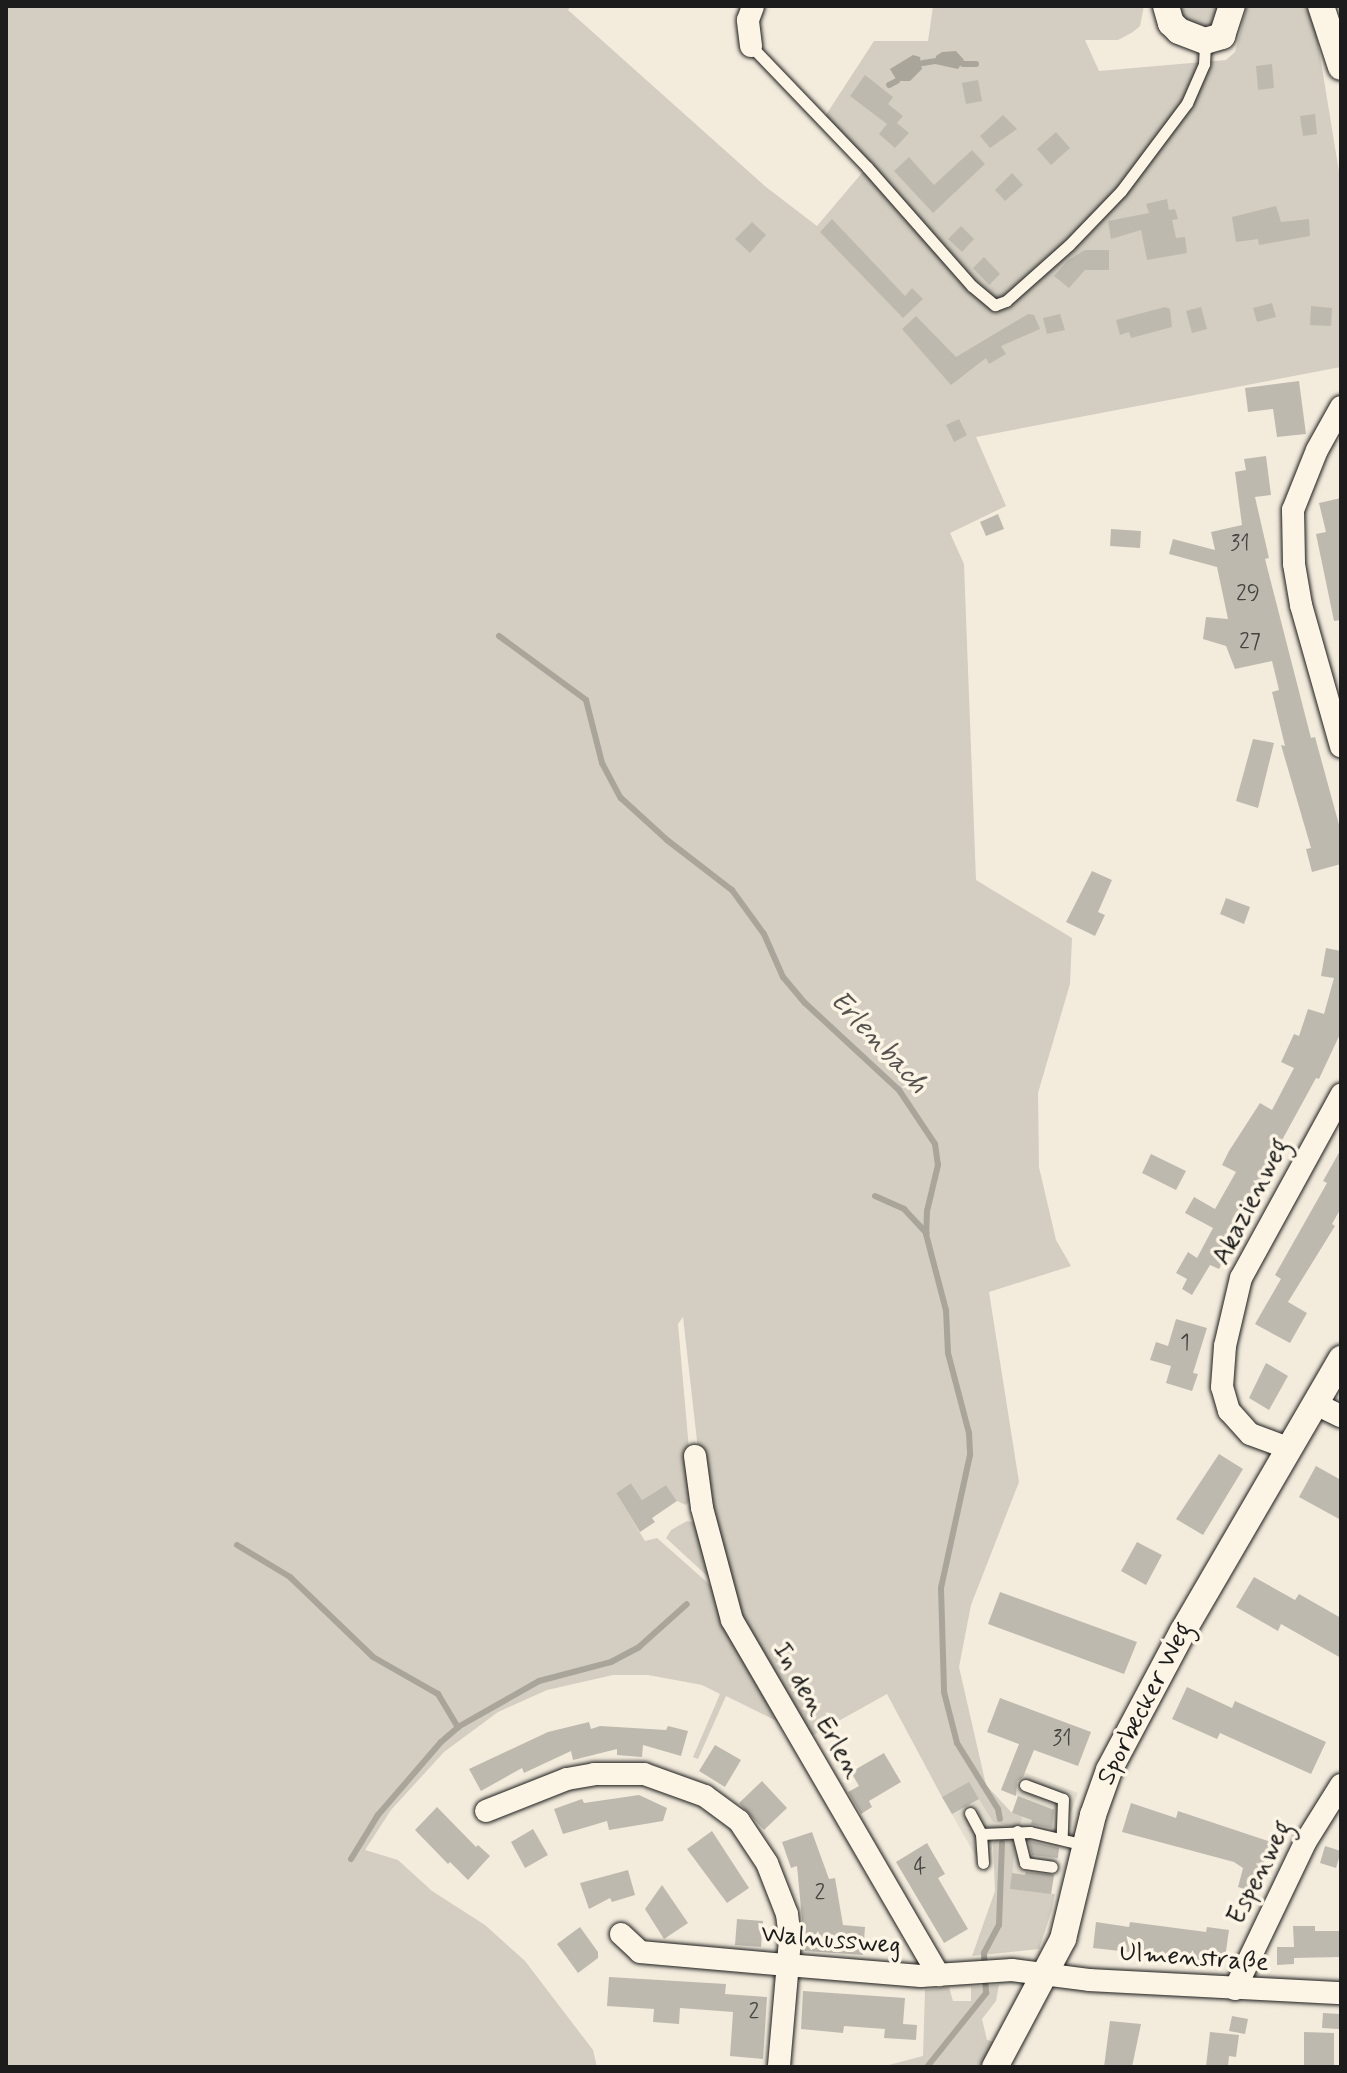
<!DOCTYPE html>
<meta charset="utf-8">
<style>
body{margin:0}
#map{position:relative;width:1347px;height:2073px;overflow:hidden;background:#f3ecdd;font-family:Mynerve,sans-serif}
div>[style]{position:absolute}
.built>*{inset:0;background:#e3ddcf}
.green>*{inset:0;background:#d3cec1}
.water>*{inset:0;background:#aaa59b}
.stream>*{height:6px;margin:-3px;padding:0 3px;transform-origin:3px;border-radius:3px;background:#aaa59b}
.building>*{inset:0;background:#beb9ae}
.roads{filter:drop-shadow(0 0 2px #1c1c1c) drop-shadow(0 0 2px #1c1c1c)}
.service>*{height:11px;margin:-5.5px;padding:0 5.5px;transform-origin:5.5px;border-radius:5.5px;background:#fcf5e5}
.minor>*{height:22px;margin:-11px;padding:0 11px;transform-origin:11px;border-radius:11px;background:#fcf5e5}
.tertiary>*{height:26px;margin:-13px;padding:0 13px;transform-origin:13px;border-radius:13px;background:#fcf5e5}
span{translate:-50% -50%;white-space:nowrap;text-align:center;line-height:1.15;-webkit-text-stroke:7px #fcf5e5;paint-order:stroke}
.number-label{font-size:22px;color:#444340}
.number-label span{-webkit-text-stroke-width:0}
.street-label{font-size:26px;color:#1c1c1c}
.water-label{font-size:28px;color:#55534f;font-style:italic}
.frame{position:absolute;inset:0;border:8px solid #1c1c1c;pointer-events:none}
</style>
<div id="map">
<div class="built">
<div style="clip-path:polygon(1010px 1767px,1078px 1793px,1060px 1842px,1051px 1894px,1010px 1889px,1014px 1860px,993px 1843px,986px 1874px,942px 1797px,969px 1782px,979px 1799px,1012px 1813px,1018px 1796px,1001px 1790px)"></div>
</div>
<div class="green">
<div style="clip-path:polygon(6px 6px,571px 6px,568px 10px,766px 187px,817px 226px,867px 167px,822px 121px,874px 41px,928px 41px,933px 6px,1144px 6px,1140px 26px,1133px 32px,1118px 40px,1085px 40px,1099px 71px,1226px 60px,1235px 52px,1247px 6px,1306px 6px,1316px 31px,1341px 184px,1341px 367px,976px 437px,1006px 506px,950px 533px,964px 564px,976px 880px,1072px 938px,1070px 984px,1038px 1093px,1039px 1167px,1056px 1240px,1071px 1266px,989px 1292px,1019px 1482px,971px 1605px,959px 1667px,986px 1785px,1012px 1813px,1022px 1817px,1019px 1828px,993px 1822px,969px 1783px,942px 1797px,887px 1694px,808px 1738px,742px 1628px,701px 1476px,683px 1317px,678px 1324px,693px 1495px,686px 1505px,677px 1501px,666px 1485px,642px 1500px,631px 1483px,616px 1493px,645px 1541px,657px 1538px,718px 1592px,781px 1723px,726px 1696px,698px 1759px,693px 1757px,720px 1694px,702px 1685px,648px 1675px,613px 1675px,547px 1690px,498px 1712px,444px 1752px,391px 1810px,365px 1850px,398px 1860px,432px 1891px,485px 1925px,525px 1961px,593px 2050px,597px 2067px,6px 2067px)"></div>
<div style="clip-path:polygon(1166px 6px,1232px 6px,1214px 40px)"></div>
<div style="clip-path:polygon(687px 1521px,697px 1523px,717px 1585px,666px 1538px,671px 1530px)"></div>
<div style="clip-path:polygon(998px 1838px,1007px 1838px,1015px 1846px,1011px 1889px,1055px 1894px,1052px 1910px,1039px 1949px,972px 1956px,995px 1891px,993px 1843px)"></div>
<div style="clip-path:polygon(999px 1985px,996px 2001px,982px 2019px,987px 2040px,994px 2042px,980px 2067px,881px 2067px,923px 2056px,925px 1990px,949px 1987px,953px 2001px,971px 2001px,971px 1987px)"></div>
</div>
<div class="water">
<div style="clip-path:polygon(956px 51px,964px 60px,958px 69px,935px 64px,936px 56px,942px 52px)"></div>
<div style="clip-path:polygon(913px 55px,920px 57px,922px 69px,910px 81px,897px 81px,890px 69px)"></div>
</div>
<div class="stream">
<div style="left:923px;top:63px;width:12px;rotate:-9deg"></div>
<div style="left:963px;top:64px;width:13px"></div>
<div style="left:889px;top:85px;width:9px;rotate:-27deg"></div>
<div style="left:499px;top:636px;width:108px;rotate:36.3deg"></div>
<div style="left:586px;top:700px;width:65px;rotate:75.7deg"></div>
<div style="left:602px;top:763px;width:40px;rotate:62deg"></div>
<div style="left:621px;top:798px;width:62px;rotate:42.4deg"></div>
<div style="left:667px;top:840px;width:82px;rotate:37.6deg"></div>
<div style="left:732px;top:890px;width:54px;rotate:54deg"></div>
<div style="left:764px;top:934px;width:47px;rotate:66.2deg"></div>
<div style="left:783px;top:977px;width:34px;rotate:50deg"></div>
<div style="left:805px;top:1003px;width:128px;rotate:42.8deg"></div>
<div style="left:899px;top:1090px;width:65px;rotate:56.3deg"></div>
<div style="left:935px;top:1144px;width:21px;rotate:82deg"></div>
<div style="left:938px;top:1165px;width:47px;rotate:103.4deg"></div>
<div style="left:927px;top:1211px;width:23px;rotate:92deg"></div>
<div style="left:926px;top:1234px;width:79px;rotate:75.3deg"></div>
<div style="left:946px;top:1310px;width:43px;rotate:87.3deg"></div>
<div style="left:948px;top:1353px;width:83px;rotate:75.3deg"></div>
<div style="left:969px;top:1433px;width:22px;rotate:87deg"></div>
<div style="left:970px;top:1455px;width:136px;rotate:102.3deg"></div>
<div style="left:941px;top:1588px;width:104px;rotate:88.3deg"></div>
<div style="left:944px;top:1692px;width:53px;rotate:75.7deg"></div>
<div style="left:957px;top:1743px;width:78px;rotate:58.2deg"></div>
<div style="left:998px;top:1809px;width:10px;rotate:79deg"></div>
<div style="left:875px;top:1196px;width:32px;rotate:24deg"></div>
<div style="left:904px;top:1209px;width:33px;rotate:47deg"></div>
<div style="left:237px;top:1545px;width:62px;rotate:31.1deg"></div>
<div style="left:290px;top:1577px;width:115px;rotate:43.9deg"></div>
<div style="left:373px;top:1657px;width:75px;rotate:29.6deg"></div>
<div style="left:438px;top:1694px;width:39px;rotate:59deg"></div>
<div style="left:351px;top:1859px;width:52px;rotate:-58.5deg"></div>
<div style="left:378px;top:1815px;width:96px;rotate:-49.2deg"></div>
<div style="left:441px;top:1742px;width:23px;rotate:-41deg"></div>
<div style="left:458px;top:1727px;width:93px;rotate:-29.6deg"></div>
<div style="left:539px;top:1681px;width:74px;rotate:-14.8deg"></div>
<div style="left:611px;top:1662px;width:32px;rotate:-28deg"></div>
<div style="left:639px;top:1647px;width:64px;rotate:-41.9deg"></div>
<div style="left:927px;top:2067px;width:95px;rotate:-51.4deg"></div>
<div style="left:986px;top:1993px;width:40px;rotate:-92.9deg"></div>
<div style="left:984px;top:1953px;width:32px;rotate:-62deg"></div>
<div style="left:999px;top:1925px;width:82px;rotate:-87.9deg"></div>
</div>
<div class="building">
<div style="clip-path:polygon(1272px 64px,1274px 88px,1258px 90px,1256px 66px)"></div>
<div style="clip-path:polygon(865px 75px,893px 97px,888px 104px,903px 116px,897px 123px,909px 133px,895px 148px,879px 134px,887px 124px,850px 96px)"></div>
<div style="clip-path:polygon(978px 80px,982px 101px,966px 104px,962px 83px)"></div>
<div style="clip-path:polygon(1315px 114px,1317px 134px,1303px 136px,1300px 116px)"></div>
<div style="clip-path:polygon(1003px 115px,1017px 129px,990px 148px,980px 136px)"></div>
<div style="clip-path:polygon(1056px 132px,1070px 148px,1051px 165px,1037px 149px)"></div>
<div style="clip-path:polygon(972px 150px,985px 164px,933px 213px,894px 171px,909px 157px,934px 185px)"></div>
<div style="clip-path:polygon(1012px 173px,1023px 185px,1005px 201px,995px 190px)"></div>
<div style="clip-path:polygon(1167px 199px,1169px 210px,1175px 209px,1178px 219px,1172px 220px,1176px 238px,1185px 237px,1187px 253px,1147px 260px,1141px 230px,1111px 239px,1108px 221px,1149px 213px,1146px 204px)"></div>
<div style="clip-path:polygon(1276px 206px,1281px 222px,1309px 219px,1310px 236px,1259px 245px,1258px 239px,1236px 242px,1232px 217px)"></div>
<div style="clip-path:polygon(832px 219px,905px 296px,912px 288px,923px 299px,903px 318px,820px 232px)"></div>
<div style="clip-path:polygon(752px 222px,766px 235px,750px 253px,735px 239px)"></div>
<div style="clip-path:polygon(961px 226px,974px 239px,962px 252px,948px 239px)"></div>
<div style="clip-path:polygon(1085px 250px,1109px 250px,1109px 270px,1085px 270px,1069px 288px,1054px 276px,1068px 260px)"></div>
<div style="clip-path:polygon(984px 257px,1000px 274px,989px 285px,973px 268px)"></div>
<div style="clip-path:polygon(1272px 303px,1276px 317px,1257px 322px,1253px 308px)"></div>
<div style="clip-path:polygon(1311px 306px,1332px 308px,1331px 326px,1310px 325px)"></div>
<div style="clip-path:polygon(1165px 307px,1170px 309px,1172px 327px,1131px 338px,1129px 332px,1120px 335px,1116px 320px)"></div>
<div style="clip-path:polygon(1201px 307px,1207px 329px,1192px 333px,1186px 311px)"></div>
<div style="clip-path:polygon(1028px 314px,1034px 315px,1040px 329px,1001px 346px,1006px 354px,989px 364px,986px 358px,951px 385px,902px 329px,916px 316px,956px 357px)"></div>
<div style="clip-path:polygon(1060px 314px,1065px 330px,1047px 334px,1043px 318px)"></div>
<div style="clip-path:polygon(1299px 381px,1306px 434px,1277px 437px,1273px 409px,1248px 412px,1245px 388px)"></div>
<div style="clip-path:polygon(959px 419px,967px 435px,954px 442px,946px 425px)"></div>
<div style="clip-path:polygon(1266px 456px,1271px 495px,1255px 497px,1269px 558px,1265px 559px,1311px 738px,1315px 737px,1341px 832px,1341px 864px,1312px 872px,1306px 849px,1311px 848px,1281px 745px,1285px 746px,1272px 692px,1279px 690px,1272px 661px,1235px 669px,1226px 646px,1203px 639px,1206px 617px,1228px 619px,1217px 567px,1169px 554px,1173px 539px,1215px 550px,1211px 532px,1242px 525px,1235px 472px,1246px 470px,1244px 459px)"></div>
<div style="clip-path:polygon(1341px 498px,1341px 620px,1334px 621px,1316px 534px,1326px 532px,1319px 503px)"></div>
<div style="clip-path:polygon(998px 514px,1004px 529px,986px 536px,980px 522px)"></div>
<div style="clip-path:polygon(1111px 529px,1141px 531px,1140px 548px,1110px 546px)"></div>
<div style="clip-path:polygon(1253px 739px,1274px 743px,1258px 808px,1236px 801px)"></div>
<div style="clip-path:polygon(1092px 871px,1112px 880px,1098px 912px,1105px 915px,1095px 936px,1066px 922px)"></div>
<div style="clip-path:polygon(1226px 898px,1250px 907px,1244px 924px,1220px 914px)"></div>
<div style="clip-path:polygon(1326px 948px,1341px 951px,1341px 1032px,1319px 1079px,1316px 1078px,1222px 1250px,1227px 1253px,1219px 1269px,1210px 1265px,1192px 1295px,1182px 1289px,1187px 1279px,1176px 1273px,1188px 1252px,1197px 1258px,1213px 1228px,1185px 1213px,1194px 1197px,1215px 1209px,1236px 1172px,1222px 1165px,1229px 1151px,1260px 1103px,1272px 1110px,1294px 1068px,1281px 1062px,1294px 1034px,1299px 1036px,1308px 1009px,1324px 1014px,1334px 978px,1321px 976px)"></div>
<div style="clip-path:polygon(1341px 1149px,1341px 1208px,1332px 1224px,1335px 1226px,1288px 1302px,1307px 1313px,1290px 1343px,1255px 1324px,1281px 1279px,1275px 1275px,1327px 1183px,1323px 1181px)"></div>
<div style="clip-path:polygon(1151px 1154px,1186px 1171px,1176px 1190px,1142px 1173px)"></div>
<div style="clip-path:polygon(1176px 1319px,1207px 1328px,1193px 1373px,1198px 1374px,1192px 1391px,1166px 1383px,1171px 1366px,1150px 1360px,1156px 1342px,1168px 1346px)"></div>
<div style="clip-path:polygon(1266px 1363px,1288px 1376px,1269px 1410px,1249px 1398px)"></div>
<div style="clip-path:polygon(1219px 1454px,1243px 1469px,1203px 1535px,1176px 1519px)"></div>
<div style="clip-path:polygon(1316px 1466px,1341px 1480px,1341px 1520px,1299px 1497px)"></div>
<div style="clip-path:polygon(631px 1483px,642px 1500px,666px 1485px,677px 1501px,652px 1518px,655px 1522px,640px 1532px,616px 1493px)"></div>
<div style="clip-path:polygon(1137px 1542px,1162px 1555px,1146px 1585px,1121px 1571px)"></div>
<div style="clip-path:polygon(1254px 1577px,1295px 1600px,1299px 1594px,1341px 1618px,1341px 1658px,1281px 1624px,1278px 1631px,1236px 1607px)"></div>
<div style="clip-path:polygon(1000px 1592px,1137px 1642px,1124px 1674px,988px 1624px)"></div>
<div style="clip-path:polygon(1187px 1687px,1232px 1708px,1235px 1701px,1326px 1742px,1311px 1774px,1220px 1733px,1217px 1739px,1172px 1719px)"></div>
<div style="clip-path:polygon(1000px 1698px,1091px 1732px,1078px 1766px,1034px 1750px,1023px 1777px,1017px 1781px,1016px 1796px,1001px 1790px,1019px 1744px,987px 1732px)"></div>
<div style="clip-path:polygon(589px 1722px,591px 1729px,600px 1726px,666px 1730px,668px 1726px,688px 1731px,681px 1756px,643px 1745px,642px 1757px,617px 1755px,617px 1749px,573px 1760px,571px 1751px,524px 1773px,522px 1768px,481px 1791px,469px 1769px,548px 1732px)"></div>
<div style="clip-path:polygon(715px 1745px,741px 1760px,725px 1787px,699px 1771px)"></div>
<div style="clip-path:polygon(884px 1753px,901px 1782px,869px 1801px,872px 1807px,861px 1814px,848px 1792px,859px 1786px,851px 1772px)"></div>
<div style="clip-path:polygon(762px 1781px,787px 1808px,764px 1830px,739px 1803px)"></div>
<div style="clip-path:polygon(969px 1782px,979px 1799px,952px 1814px,942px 1797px)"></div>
<div style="clip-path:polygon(639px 1795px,667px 1808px,663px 1821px,609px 1830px,607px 1821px,563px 1834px,554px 1809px,582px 1799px,584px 1803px)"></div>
<div style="clip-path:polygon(1018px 1796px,1054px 1810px,1052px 1828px,1031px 1824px,1032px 1820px,1012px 1813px)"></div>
<div style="clip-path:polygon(1131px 1803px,1176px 1818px,1178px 1811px,1271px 1842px,1254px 1892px,1238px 1887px,1243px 1868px,1234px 1862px,1122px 1832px)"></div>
<div style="clip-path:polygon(437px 1807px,476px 1847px,478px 1845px,490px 1856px,468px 1880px,450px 1862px,448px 1864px,415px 1830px)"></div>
<div style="clip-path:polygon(533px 1829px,548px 1855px,525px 1868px,511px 1842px)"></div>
<div style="clip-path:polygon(712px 1831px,749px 1888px,727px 1903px,687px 1849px)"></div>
<div style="clip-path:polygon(812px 1832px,829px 1879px,835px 1878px,843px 1925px,865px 1927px,863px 1955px,805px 1951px,797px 1866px,791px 1868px,782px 1842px)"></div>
<div style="clip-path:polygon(1029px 1841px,1059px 1848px,1058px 1858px,1032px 1855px)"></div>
<div style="clip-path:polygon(927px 1843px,945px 1874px,938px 1878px,968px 1929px,944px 1943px,896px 1862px)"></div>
<div style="clip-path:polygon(1325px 1846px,1341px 1851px,1336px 1868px,1320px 1863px)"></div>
<div style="clip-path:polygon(628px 1870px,635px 1895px,612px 1902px,610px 1898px,589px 1909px,580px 1883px)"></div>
<div style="clip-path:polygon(1026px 1872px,1054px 1875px,1051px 1894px,1010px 1889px,1012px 1873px,1025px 1875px)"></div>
<div style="clip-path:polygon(662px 1885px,688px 1923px,664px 1939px,645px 1909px)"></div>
<div style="clip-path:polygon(737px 1919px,763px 1921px,761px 1947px,735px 1945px)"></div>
<div style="clip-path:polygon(1096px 1922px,1129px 1927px,1130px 1922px,1206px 1932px,1207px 1927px,1229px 1930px,1225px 1958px,1202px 1955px,1202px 1960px,1093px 1948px)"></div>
<div style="clip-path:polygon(1293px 1926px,1315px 1926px,1315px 1931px,1341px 1931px,1341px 1957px,1294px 1958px,1294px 1964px,1277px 1965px,1277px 1947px,1294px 1947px)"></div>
<div style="clip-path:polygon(580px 1927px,598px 1952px,598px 1958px,578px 1973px,557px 1944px)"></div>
<div style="clip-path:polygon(609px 1977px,726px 1984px,725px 1994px,767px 1997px,763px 2059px,730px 2056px,733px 2012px,680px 2008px,679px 2024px,653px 2022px,654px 2009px,607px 2006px)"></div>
<div style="clip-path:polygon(803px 1991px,905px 1998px,903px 2024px,917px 2025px,916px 2040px,884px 2038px,885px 2029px,844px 2026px,843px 2033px,801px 2029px)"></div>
<div style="clip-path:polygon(1323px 2013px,1340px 2014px,1339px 2029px,1322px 2028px)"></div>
<div style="clip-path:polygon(1232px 2016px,1248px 2019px,1245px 2034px,1229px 2031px)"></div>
<div style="clip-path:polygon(1110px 2021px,1141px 2024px,1132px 2067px,1104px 2067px)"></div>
<div style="clip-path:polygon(1210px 2032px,1239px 2035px,1236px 2057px,1229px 2056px,1228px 2067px,1206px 2067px)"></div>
<div style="clip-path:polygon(1304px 2032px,1334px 2033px,1334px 2067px,1304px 2067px)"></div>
</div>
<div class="roads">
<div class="service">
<div style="left:751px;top:46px;width:168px;rotate:46.2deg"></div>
<div style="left:867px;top:167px;width:159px;rotate:48.6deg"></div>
<div style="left:972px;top:286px;width:30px;rotate:40deg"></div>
<div style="left:995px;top:305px;width:12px;rotate:-20deg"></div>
<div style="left:1006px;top:301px;width:84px;rotate:-41.6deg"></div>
<div style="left:1069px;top:245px;width:75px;rotate:-46.1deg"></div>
<div style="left:1121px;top:191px;width:110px;rotate:-53.1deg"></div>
<div style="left:1187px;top:103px;width:43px;rotate:-66.4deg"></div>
<div style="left:1204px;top:64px;width:22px;rotate:-87deg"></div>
<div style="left:1025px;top:1785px;width:40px;rotate:20.2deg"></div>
<div style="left:1063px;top:1799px;width:38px;rotate:92deg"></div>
<div style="left:970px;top:1813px;width:24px;rotate:62deg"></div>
<div style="left:981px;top:1834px;width:29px;rotate:86deg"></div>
<div style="left:1017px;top:1831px;width:33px;rotate:76deg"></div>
<div style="left:1025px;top:1863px;width:27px;rotate:8deg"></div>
<div style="left:981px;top:1834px;width:49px;rotate:-2.3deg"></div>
<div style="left:1030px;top:1832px;width:57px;rotate:13.3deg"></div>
</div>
<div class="minor">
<div style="left:751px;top:46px;width:26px;rotate:-97deg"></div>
<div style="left:748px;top:20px;width:15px;rotate:-70deg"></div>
<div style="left:1341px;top:407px;width:49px;rotate:119.2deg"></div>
<div style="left:1317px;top:450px;width:65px;rotate:111.8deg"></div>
<div style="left:1293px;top:510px;width:54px;rotate:88.9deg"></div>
<div style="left:1294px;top:564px;width:42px;rotate:80.3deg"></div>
<div style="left:1301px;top:605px;width:147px;rotate:74.2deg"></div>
<div style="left:1316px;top:1404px;width:28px;rotate:26deg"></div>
<div style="left:1288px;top:1448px;width:40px;rotate:-159.8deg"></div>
<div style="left:1250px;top:1434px;width:31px;rotate:-132deg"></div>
<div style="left:1229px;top:1411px;width:25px;rotate:-106deg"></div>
<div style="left:1222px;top:1387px;width:41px;rotate:-85.8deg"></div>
<div style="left:1225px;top:1346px;width:70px;rotate:-76.8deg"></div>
<div style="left:1241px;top:1278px;width:209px;rotate:-61.3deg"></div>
<div style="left:695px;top:1456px;width:52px;rotate:82.3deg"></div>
<div style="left:702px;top:1508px;width:116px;rotate:75deg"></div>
<div style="left:732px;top:1620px;width:411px;rotate:59.8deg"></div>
<div style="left:486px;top:1811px;width:87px;rotate:-21.6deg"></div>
<div style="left:567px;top:1779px;width:27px;rotate:-10deg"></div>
<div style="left:594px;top:1774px;width:50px"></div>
<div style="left:644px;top:1774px;width:65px;rotate:19.8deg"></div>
<div style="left:705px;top:1796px;width:42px;rotate:36.3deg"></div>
<div style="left:739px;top:1821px;width:50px;rotate:56.3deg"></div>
<div style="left:767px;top:1863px;width:55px;rotate:68.6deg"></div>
<div style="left:787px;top:1914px;width:26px;rotate:83deg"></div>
<div style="left:790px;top:1940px;width:127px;rotate:95deg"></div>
<div style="left:621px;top:1934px;width:26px;rotate:43deg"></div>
<div style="left:640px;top:1952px;width:148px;rotate:5.1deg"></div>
<div style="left:787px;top:1965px;width:134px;rotate:4.7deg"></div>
<div style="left:921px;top:1976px;width:91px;rotate:-3.8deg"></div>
<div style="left:1012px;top:1970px;width:79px;rotate:7.3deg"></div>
<div style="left:1090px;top:1980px;width:251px;rotate:3deg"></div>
<div style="left:1235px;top:1989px;width:164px;rotate:-64.4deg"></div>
<div style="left:1306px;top:1841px;width:66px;rotate:-58deg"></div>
</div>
<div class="tertiary">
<div style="left:1166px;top:6px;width:18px;rotate:74deg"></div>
<div style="left:1171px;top:23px;width:11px;rotate:45deg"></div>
<div style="left:1179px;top:31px;width:28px;rotate:21deg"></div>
<div style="left:1205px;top:41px;width:18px;rotate:-16deg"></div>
<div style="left:1222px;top:36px;width:32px;rotate:-72deg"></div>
<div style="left:1321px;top:6px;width:64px;rotate:71.8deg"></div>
<div style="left:995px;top:2067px;width:145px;rotate:-62deg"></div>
<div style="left:1063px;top:1939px;width:128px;rotate:-76.4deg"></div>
<div style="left:1093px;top:1815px;width:48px;rotate:-70.4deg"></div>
<div style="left:1109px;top:1770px;width:157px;rotate:-62deg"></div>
<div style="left:1183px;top:1631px;width:315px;rotate:-59.8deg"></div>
</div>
</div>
<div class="number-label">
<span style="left:1240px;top:545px">31</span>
<span style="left:1248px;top:595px">29</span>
<span style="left:1250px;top:643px">27</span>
<span style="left:1185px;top:1344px">1</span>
<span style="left:1062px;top:1740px">31</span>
<span style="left:920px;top:1868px">4</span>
<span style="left:820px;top:1894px">2</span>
<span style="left:754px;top:2013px">2</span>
</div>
<div class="street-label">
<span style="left:1252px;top:1202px;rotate:-63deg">Akazienweg</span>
<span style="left:1146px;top:1704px;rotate:-63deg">Sporbecker Weg</span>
<span style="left:816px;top:1711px;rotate:60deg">In den Erlen</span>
<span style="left:1261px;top:1873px;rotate:-63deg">Espenweg</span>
<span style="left:831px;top:1941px;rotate:5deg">Walnussweg</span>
<span style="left:1194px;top:1959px;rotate:4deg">Ulmenstraße</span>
</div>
<div class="water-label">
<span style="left:878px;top:1043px;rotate:47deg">Erlenbach</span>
</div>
<div class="frame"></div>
</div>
